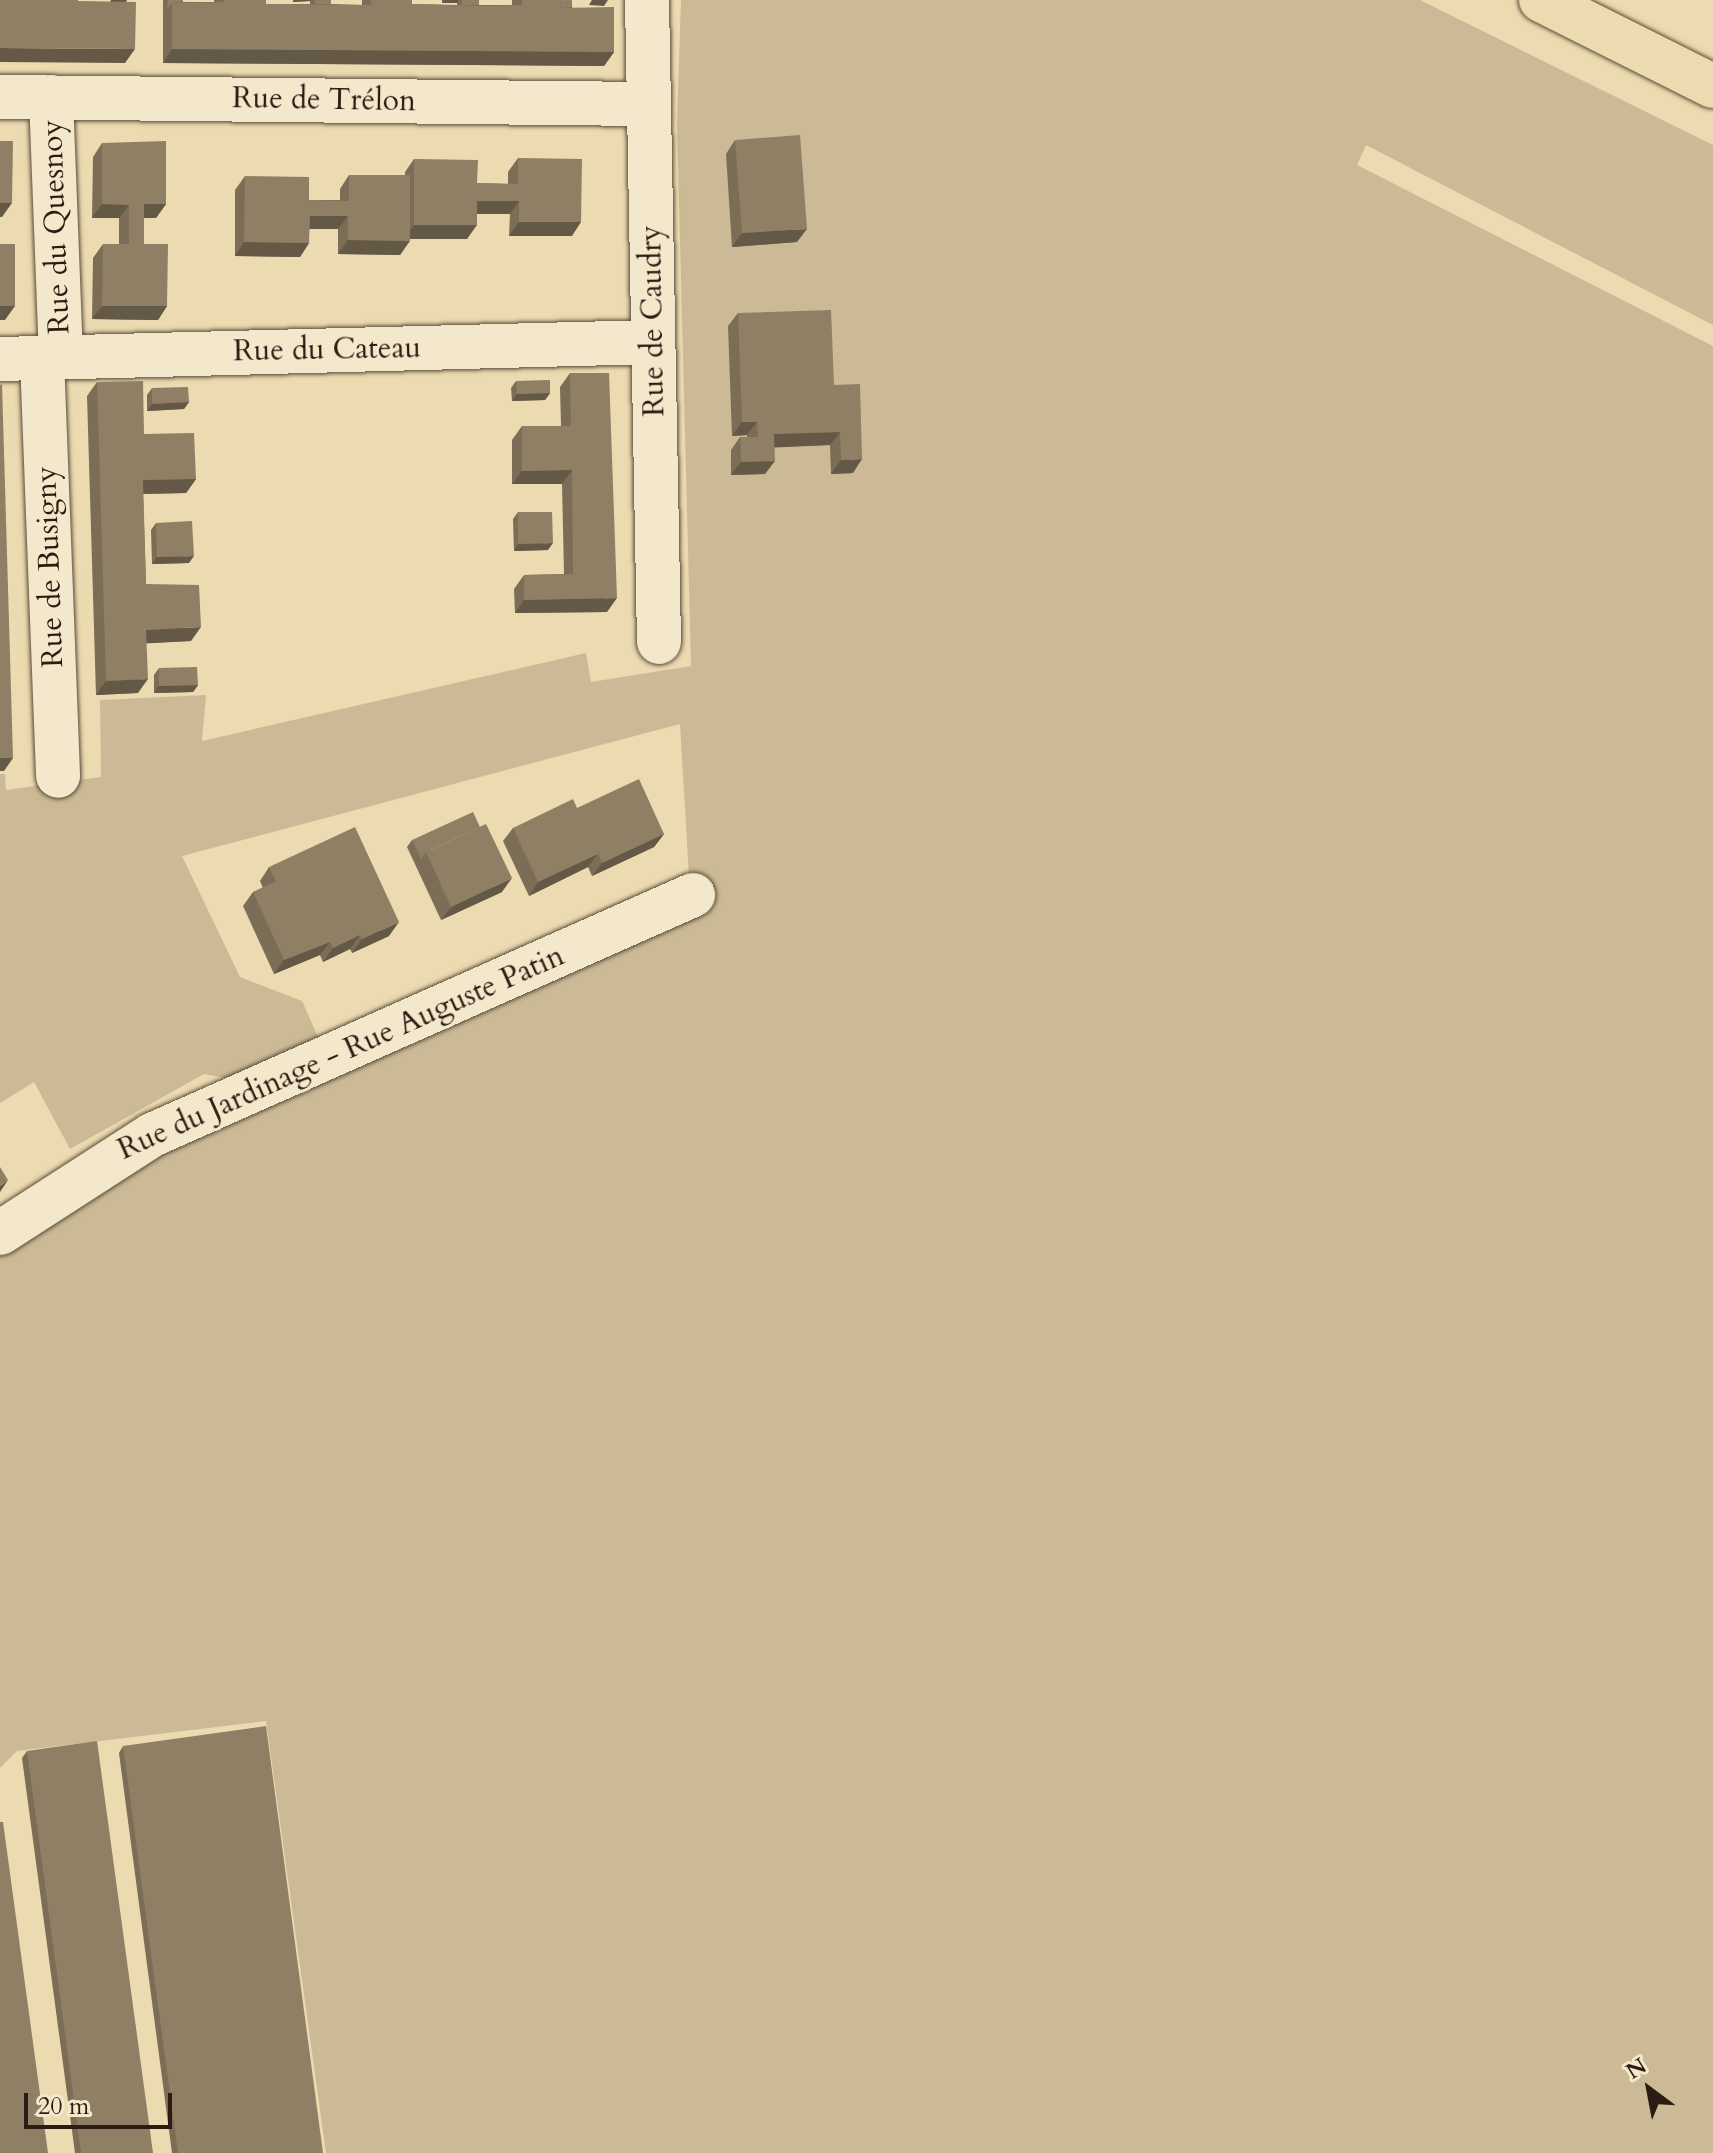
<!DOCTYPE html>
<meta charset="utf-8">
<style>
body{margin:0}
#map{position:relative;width:1713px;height:2153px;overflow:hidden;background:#ecdab0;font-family:Cardo,serif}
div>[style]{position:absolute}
.green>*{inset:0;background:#cbba95}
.roads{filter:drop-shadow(0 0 2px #5a4c3a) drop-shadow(0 0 2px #5a4c3a)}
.minor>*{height:44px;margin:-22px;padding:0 22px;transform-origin:22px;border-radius:22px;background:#f3e7cc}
.highway>*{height:44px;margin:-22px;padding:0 22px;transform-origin:22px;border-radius:22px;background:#ecdab0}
.wall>*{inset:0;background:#7b6d56}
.shaded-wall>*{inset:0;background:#645946}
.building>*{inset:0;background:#8f7f64}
span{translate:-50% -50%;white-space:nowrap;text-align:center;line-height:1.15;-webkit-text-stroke:6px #f3e7cc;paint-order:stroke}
.street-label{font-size:30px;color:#2a1c12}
.north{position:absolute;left:1609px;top:2049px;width:80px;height:80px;-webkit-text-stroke:6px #f3e7cc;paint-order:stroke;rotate:328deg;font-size:22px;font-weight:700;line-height:32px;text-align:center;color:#2a1c12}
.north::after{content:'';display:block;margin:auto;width:28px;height:36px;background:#2a1c12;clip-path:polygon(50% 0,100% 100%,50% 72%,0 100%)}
.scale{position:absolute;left:24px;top:2093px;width:148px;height:36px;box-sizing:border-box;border:4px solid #2a1c12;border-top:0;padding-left:10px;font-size:24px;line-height:28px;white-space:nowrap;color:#2a1c12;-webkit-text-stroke:6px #f3e7cc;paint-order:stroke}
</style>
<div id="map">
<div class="green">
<div style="clip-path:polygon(681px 0,1420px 0,1713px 145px,1713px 325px,1366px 145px,1357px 165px,1713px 346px,1713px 2153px,326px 2153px,266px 1721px,17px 1751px,0 1768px,0 1255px,169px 1146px,691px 910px,680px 724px,182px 856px,240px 977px,302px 1001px,319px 1039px,237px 1080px,204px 1074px,70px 1149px,34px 1082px,0 1103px,0 774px,5px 774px,6px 790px,101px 777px,100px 700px,206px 695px,202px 741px,586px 653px,591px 682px,691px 666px,677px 124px)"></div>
</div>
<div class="roads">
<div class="minor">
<div style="left:647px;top:0;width:642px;rotate:88.93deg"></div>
<div style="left:0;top:97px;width:649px;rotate:0.62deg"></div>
<div style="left:51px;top:97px;width:260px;rotate:87.8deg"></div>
<div style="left:42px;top:358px;width:418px;rotate:87.8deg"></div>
<div style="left:0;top:359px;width:653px;rotate:-1.49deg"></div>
<div style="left:0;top:1233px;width:181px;rotate:-32.8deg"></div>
<div style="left:152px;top:1135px;width:592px;rotate:-23.92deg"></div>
</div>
<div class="highway">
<div style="left:1541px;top:0;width:192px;rotate:26.6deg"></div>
</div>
</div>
<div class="wall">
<div style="clip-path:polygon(163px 0,183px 0,183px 2px,214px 2px,214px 0,266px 0,266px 4px,310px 4px,310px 1px,293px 2px,293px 0,331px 0,331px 4px,362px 5px,362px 0,412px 0,412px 4px,457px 5px,457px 3px,442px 3px,442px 0,479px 0,479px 5px,512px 5px,512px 0,572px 0,572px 7px,614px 52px,604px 66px,163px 63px)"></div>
<div style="clip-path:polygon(735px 140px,797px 242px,732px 247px,726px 154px)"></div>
<div style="clip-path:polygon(102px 143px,166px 204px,156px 218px,144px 218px,144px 244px,167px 306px,158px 320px,92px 319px,93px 258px,103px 244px,119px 244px,119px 218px,92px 218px,93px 157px)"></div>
<div style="clip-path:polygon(518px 158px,572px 236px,509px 236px,510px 214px,477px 214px,467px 239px,410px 239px,400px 255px,338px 254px,338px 229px,309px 229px,309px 243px,300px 257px,235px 256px,235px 190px,245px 176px,309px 200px,340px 200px,340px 189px,349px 175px,405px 175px,405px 172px,414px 159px,477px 183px,508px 184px,508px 172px)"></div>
<div style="clip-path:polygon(738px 313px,834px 385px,853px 473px,831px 474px,830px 445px,774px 447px,765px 474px,731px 475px,731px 450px,740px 437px,747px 437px,747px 435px,732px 436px,728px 326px)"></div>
<div style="clip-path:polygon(570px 373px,607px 612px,515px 613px,514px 589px,524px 575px,564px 574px,562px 484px,512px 484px,512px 440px,522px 426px,561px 426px,560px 387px)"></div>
<div style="clip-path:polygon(516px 381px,550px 393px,545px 400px,512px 401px,511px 388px)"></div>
<div style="clip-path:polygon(97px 382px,144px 434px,196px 479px,186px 493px,143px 494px,146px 584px,191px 641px,146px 643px,138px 693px,96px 695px,87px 396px)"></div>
<div style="clip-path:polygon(152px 388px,189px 402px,184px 409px,147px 411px,147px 395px)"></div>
<div style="clip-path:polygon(518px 512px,548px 550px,514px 551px,513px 519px)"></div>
<div style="clip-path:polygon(156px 523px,189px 563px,152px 564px,151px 530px)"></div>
<div style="clip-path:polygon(159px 668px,198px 685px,193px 692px,154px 693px,154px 675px)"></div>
<div style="clip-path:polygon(577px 808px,664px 834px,654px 847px,592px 876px,588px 867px,529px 896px,503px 841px,513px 828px)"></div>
<div style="clip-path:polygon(412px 840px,502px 892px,441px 920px,407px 847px)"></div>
<div style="clip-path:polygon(269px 867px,389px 936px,352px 953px,350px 949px,323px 962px,320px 955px,274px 974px,243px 906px,253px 892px,263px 888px,260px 881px)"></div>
<div style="clip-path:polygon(123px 1746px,323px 2153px,172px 2153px,119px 1753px)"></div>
<div style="clip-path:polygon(27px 1751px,153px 2153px,75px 2153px,22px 1758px)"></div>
</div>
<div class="shaded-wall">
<div style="clip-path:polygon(111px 0,127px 0,126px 2px,110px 2px)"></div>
<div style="clip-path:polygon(294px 0,311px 0,310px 1px,293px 2px)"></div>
<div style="clip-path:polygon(444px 0,459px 0,457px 3px,442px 3px)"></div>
<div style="clip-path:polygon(592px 0,608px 0,604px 6px,589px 5px)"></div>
<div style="clip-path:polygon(0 48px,135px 49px,125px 63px,0 62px)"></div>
<div style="clip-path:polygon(172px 49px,614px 52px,604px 66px,163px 63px)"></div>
<div style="clip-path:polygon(477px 201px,519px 201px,510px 214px,468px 214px)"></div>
<div style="clip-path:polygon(0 203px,12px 203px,2px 217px,0 217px)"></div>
<div style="clip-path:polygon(102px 204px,129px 205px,119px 218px,92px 218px)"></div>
<div style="clip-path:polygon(144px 204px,166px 204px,156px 218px,134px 218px)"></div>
<div style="clip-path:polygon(310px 216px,348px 216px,338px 229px,300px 229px)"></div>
<div style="clip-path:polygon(519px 222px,581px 222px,572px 236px,509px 236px)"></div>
<div style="clip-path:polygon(414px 225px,477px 225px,467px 239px,404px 239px)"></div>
<div style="clip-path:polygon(807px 229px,797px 242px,732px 247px,742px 233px)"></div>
<div style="clip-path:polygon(348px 240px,410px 241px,400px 255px,338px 254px)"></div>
<div style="clip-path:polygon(244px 242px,309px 243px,300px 257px,235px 256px)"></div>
<div style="clip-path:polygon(0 306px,15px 306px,5px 320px,0 320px)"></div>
<div style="clip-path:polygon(102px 306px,167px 306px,158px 320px,92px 319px)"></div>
<div style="clip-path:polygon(550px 393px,545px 400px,512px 401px,517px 394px)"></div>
<div style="clip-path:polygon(189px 402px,184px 409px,147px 411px,152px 404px)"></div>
<div style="clip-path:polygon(742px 422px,757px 422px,747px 435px,732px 436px)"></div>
<div style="clip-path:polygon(840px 432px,830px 445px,764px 448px,774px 434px)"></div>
<div style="clip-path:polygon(862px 459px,853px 473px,831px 474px,841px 460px)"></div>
<div style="clip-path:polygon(775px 461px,765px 474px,731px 475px,741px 462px)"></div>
<div style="clip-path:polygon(572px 470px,562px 484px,512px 484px,522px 471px)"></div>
<div style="clip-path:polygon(196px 479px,186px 493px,133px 494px,143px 480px)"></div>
<div style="clip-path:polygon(553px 543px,548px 550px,514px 551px,518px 544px)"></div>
<div style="clip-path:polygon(194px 556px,189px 563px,152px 564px,157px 557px)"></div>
<div style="clip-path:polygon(617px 598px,607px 612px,515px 613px,524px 600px)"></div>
<div style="clip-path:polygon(201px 627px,191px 641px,136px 644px,146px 630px)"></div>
<div style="clip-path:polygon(148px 679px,138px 693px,96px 695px,106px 681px)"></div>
<div style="clip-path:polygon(198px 685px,193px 692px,154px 693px,159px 686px)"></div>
<div style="clip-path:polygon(0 758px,13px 758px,4px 771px,0 771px)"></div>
<div style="clip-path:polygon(664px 834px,654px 847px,592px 876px,602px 863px)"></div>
<div style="clip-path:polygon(598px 854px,588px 867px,529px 896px,538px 882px)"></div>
<div style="clip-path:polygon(512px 878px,502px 892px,441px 920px,451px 907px)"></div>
<div style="clip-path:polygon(399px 922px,389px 936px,352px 953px,362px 939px)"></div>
<div style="clip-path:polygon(360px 935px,350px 949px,323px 962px,333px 948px)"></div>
<div style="clip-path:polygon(330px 942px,320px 955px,274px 974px,284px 960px)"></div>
<div style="clip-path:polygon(8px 1180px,0 1192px,0 1186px)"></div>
</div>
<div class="building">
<div style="clip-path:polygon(0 0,78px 0,78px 1px,136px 2px,135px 49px,0 48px)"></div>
<div style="clip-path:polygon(168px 0,183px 0,183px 2px,172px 3px,167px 9px)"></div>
<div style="clip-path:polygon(224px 0,266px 0,266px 4px,371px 5px,371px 0,412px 0,412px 4px,483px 6px,522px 5px,522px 0,561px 0,560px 8px,614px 7px,614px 52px,172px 49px,172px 3px,224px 2px)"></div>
<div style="clip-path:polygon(315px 0,331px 0,331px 4px,315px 4px)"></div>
<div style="clip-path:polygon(462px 0,479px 0,479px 5px,462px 5px)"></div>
<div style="clip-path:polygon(561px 0,572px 0,572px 7px,560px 8px)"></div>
<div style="clip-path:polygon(800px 135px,807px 229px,742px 233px,735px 140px)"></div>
<div style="clip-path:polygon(0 141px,13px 141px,12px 203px,0 203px)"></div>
<div style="clip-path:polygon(166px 141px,166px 204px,144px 204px,144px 244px,168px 244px,167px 306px,102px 306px,103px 244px,129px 244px,129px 205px,102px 204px,102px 143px)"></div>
<div style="clip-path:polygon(518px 158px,582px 159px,581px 222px,519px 222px,519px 201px,477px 201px,477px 225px,414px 225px,414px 159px,478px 160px,477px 183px,518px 184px)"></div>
<div style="clip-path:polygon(349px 175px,410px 175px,410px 241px,348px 240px,348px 216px,310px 216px,309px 243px,244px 242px,245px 176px,309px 177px,309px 200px,349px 201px)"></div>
<div style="clip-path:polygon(0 244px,15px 244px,15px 306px,0 306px)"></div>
<div style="clip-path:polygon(831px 310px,834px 385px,860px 384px,862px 459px,841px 460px,840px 432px,774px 434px,775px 461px,741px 462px,740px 437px,758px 437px,757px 422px,742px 422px,738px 313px)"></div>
<div style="clip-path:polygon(570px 373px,609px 373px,617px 598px,524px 600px,524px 575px,573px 574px,572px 470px,522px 471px,522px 426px,571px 426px)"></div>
<div style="clip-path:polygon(550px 380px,550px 393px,517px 394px,516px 381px)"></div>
<div style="clip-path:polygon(143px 381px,144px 434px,194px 433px,196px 479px,143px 480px,146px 584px,199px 585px,201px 627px,146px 630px,148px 679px,106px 681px,97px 382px)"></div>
<div style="clip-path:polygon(2px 384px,13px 758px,0 758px,0 385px)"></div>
<div style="clip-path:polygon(188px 387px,189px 402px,152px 404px,152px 388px)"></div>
<div style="clip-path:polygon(518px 512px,552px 512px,553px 543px,518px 544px)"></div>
<div style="clip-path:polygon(192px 521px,194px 556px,157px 557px,156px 523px)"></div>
<div style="clip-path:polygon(197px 667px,198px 685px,159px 686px,159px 668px)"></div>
<div style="clip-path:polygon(639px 779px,664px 834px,602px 863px,598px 854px,538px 882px,513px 828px,573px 799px,577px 808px)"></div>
<div style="clip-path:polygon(473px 812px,480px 827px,426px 852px,421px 859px,412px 840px)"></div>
<div style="clip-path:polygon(486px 824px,512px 878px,451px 907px,426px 852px)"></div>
<div style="clip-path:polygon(355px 827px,399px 922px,362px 939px,360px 935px,333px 948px,330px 942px,284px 960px,253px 892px,276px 881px,269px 867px)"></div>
<div style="clip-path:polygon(0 1167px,8px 1180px,0 1186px)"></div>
<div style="clip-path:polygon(266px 1726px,323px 2153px,178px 2153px,123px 1746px)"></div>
<div style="clip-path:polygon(97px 1741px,153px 2153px,81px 2153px,27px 1751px)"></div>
<div style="clip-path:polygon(0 1822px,3px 1822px,48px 2153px,0 2153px)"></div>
</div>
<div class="street-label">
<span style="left:324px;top:100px;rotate:1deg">Rue de Trélon</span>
<span style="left:56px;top:227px;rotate:-92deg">Rue du Quesnoy</span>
<span style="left:653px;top:321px;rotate:-91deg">Rue de Caudry</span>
<span style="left:327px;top:350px;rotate:-1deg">Rue du Cateau</span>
<span style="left:50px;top:567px;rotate:-92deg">Rue de Busigny</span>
<span style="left:341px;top:1053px;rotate:-24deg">Rue du Jardinage - Rue Auguste Patin</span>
</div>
<div class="north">N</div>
<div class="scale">20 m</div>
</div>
